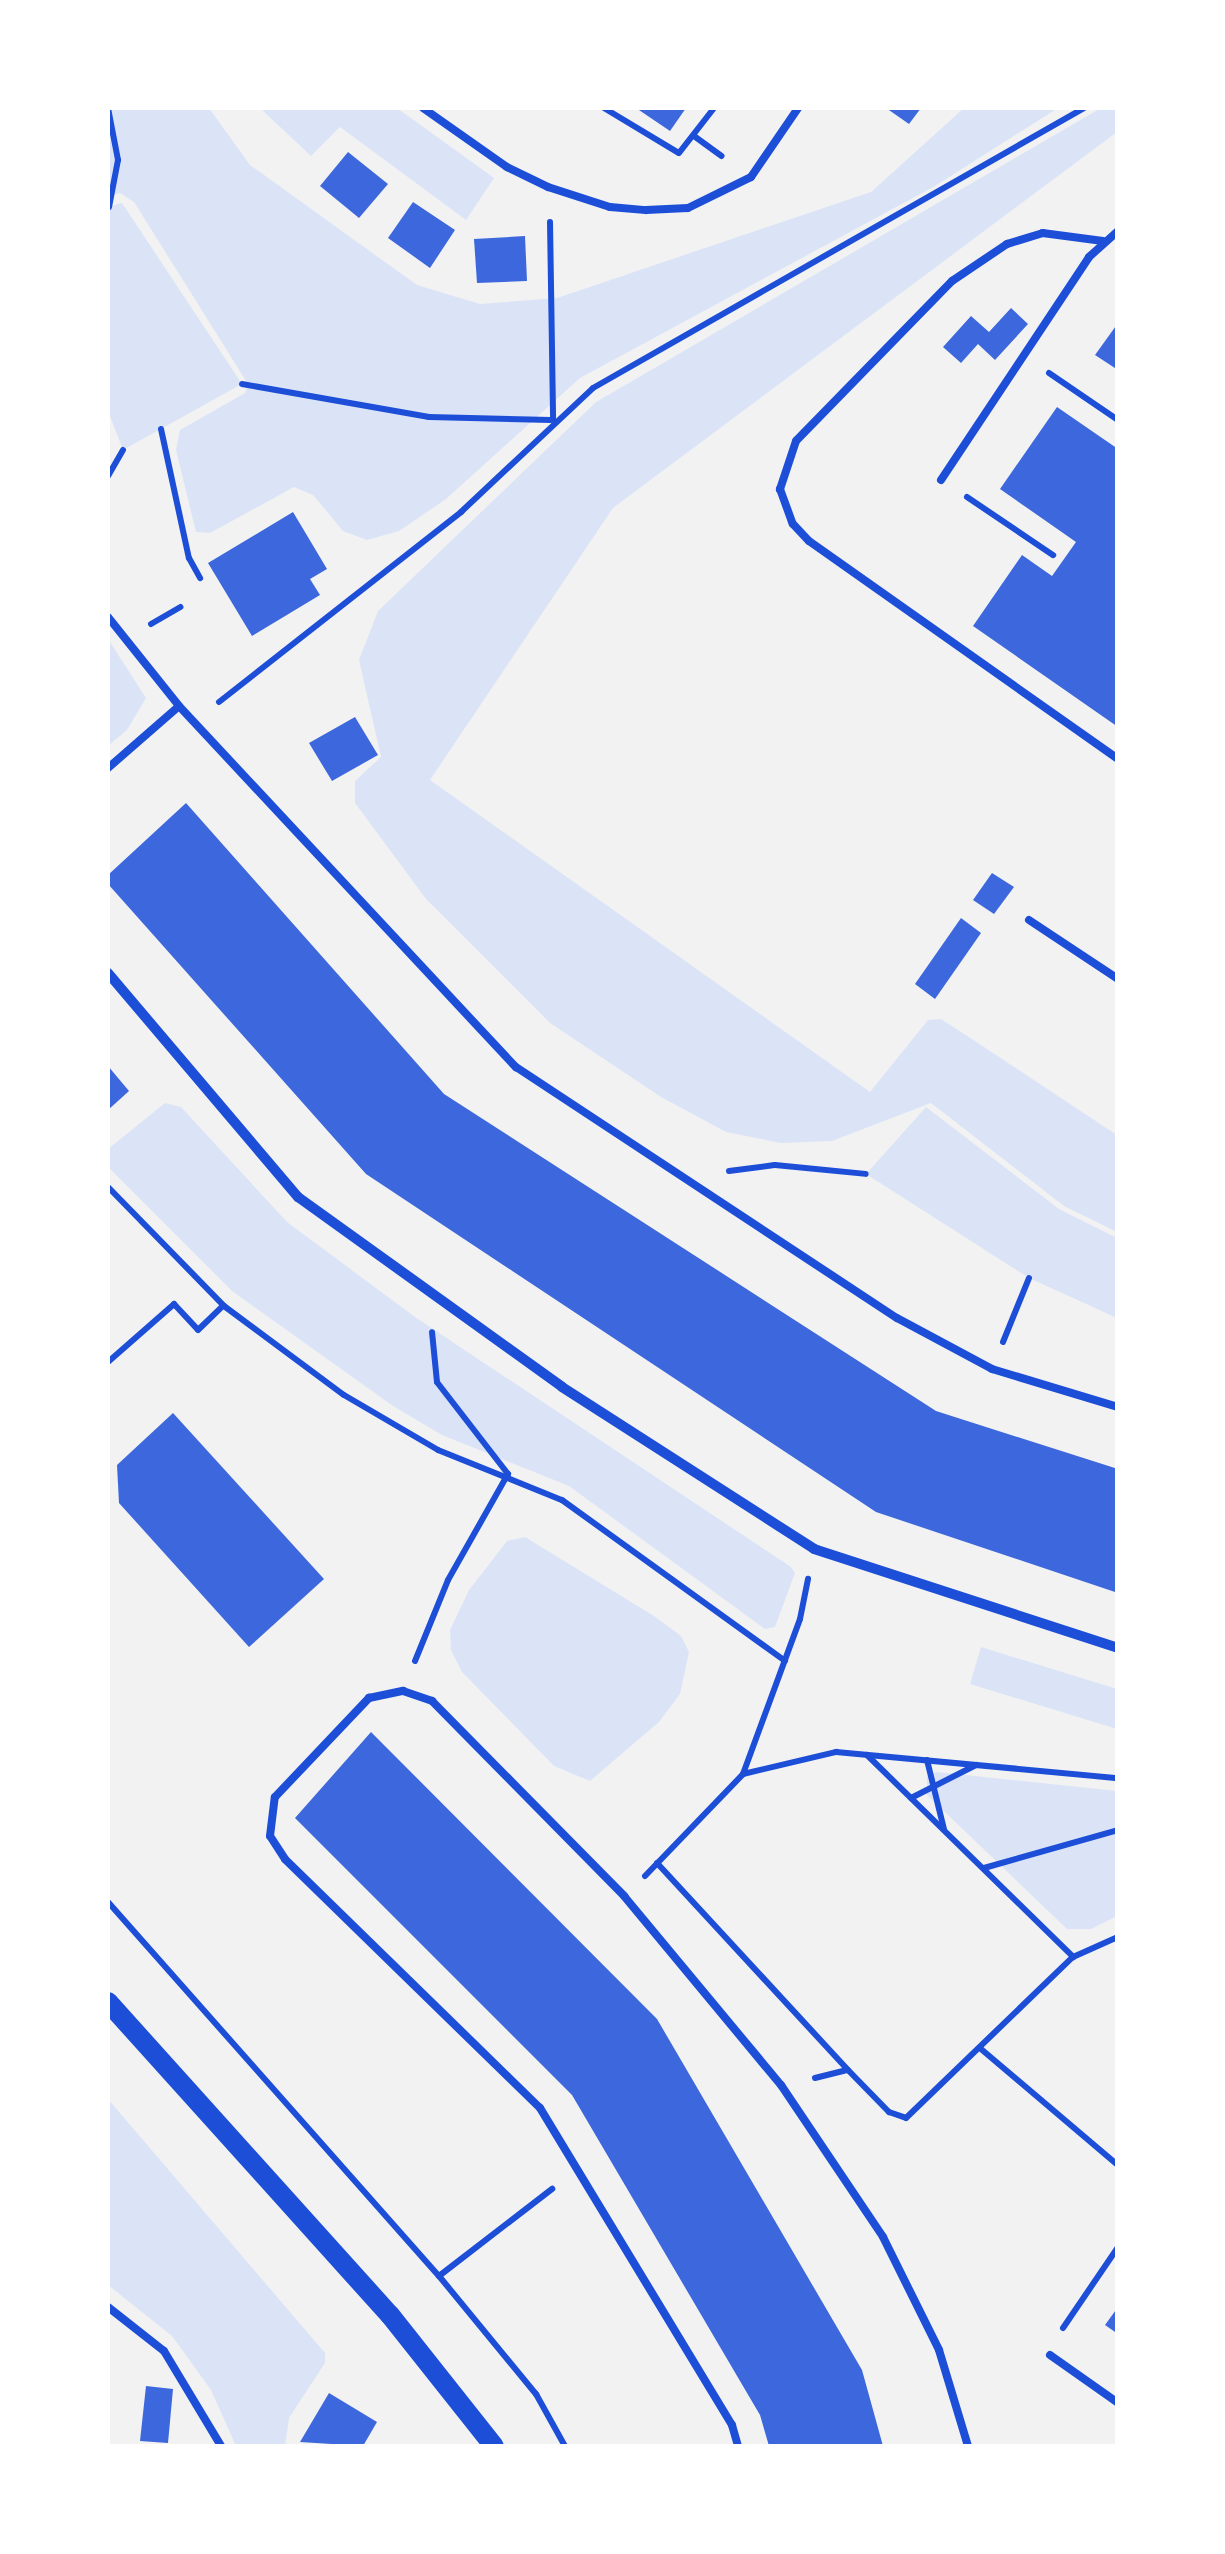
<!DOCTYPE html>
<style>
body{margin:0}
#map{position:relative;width:1225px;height:2554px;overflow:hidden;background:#f2f2f2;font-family:Merriweather,serif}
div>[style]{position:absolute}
.green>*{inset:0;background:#dbe4f7}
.building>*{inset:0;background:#3d67dc}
.path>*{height:6px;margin:-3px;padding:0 3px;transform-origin:3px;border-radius:3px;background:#1d4ed8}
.service>*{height:8px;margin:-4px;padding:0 4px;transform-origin:4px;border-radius:4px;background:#1d4ed8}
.minor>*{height:10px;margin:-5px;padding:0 5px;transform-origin:5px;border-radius:5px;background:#1d4ed8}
.secondary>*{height:20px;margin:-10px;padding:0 10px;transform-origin:10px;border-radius:10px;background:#1d4ed8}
span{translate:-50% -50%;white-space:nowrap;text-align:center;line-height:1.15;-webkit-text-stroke:10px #fff;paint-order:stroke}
.frame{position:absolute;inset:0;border:110px solid #fff;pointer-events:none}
</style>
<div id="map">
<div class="green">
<div style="clip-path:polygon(108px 108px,209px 108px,250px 165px,417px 285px,480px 304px,557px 298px,871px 192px,964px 108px,1058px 108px,935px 186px,580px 378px,446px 499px,399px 531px,367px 540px,343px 531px,313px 495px,294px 487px,210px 533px,196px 532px,176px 450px,180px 430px,245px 393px,248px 384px,134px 202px,120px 193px,108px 196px)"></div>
<div style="clip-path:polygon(260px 108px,397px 108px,494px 178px,466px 220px,340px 127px,311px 156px)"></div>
<div style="clip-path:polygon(1101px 108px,1117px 108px,1117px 132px,613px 508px,430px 780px,870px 1092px,928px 1020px,941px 1019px,978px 1043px,1117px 1135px,1117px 1232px,1064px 1206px,931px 1103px,832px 1141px,781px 1143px,726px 1132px,661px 1097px,550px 1023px,426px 899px,355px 803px,355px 781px,381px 757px,359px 660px,378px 611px,596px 402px)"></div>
<div style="clip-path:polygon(122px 203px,242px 384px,123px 450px,108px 411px,108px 207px)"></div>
<div style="clip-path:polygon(108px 639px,146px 698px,127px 730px,108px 746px)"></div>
<div style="clip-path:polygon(165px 1103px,181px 1107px,287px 1222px,415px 1317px,791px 1567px,795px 1573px,775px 1627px,765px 1629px,569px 1486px,442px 1435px,393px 1406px,232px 1291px,108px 1167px,108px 1149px)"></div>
<div style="clip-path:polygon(926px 1107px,1059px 1209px,1117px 1238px,1117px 1318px,1029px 1278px,866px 1174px)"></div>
<div style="clip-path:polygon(525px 1537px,654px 1616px,681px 1636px,689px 1652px,680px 1694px,659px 1722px,590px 1781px,554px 1766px,462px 1672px,451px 1650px,450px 1630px,469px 1590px,507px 1541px)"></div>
<div style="clip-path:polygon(981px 1647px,1117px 1689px,1117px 1729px,970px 1684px)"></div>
<div style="clip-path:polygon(937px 1772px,1117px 1791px,1117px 1916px,1091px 1929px,1067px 1929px,927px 1795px,927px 1776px)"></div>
<div style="clip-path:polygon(108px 2099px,325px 2353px,325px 2363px,289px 2418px,285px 2446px,236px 2446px,211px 2390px,172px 2336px,108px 2285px)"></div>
</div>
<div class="building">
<div style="clip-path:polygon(636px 108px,686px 108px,670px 131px)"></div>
<div style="clip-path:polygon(886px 108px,921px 108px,909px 124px)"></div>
<div style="clip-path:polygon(348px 152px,388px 184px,359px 218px,320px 186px)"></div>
<div style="clip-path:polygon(413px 202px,455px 230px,430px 268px,388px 238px)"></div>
<div style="clip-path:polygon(525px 236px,527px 281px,477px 283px,474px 239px)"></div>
<div style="clip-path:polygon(1011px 308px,1028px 324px,995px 360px,978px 344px,961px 363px,943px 347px,971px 316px,989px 332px)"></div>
<div style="clip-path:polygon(1118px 323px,1118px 370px,1095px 355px)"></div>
<div style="clip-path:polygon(1057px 407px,1118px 449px,1118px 727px,973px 626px,1022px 555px,1052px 576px,1076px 542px,1000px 489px)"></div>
<div style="clip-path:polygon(293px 512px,327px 569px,310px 579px,320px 595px,252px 636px,208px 563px)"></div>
<div style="clip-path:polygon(355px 717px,378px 755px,332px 781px,309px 743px)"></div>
<div style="clip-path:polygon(186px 803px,444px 1094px,936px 1411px,1118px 1469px,1118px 1593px,876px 1512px,366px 1174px,108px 884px,108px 875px)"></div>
<div style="clip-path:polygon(992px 873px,1014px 887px,994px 914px,973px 900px)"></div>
<div style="clip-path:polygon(961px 918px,981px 933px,935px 999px,915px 984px)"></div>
<div style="clip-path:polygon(108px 1066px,129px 1091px,108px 1110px)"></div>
<div style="clip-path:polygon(173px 1413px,324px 1579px,249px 1647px,119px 1503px,117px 1465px)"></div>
<div style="clip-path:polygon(371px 1732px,657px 2019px,862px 2370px,883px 2446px,769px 2446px,760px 2415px,572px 2095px,295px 1818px)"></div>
<div style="clip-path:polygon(1118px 2307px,1118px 2334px,1105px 2325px)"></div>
<div style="clip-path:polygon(146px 2386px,173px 2389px,168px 2443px,140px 2441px)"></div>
<div style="clip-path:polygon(329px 2393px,377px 2422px,363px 2446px,300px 2442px)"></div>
</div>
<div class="path">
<div style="left:108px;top:108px;width:53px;rotate:79.1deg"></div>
<div style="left:118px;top:160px;width:48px;rotate:100.8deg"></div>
<div style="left:604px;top:108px;width:87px;rotate:31deg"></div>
<div style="left:679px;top:153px;width:57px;rotate:-52.1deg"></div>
<div style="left:694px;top:136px;width:34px;rotate:36deg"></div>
<div style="left:550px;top:222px;width:197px;rotate:89.1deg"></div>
<div style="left:1049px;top:373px;width:83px;rotate:34.3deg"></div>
<div style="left:242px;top:384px;width:190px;rotate:10deg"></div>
<div style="left:429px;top:417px;width:122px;rotate:1.4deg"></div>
<div style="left:161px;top:429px;width:132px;rotate:77.8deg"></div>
<div style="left:189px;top:558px;width:23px;rotate:61deg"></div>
<div style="left:108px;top:476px;width:30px;rotate:-60deg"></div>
<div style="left:967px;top:497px;width:104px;rotate:34deg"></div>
<div style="left:151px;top:624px;width:34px;rotate:-30deg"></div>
<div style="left:219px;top:702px;width:308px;rotate:-38.1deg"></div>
<div style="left:461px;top:512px;width:181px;rotate:-43.2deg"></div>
<div style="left:593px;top:388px;width:565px;rotate:-29.69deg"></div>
<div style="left:729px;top:1171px;width:46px;rotate:-7.4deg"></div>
<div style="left:775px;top:1165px;width:91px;rotate:5.6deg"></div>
<div style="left:108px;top:1187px;width:166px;rotate:45.7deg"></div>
<div style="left:224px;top:1306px;width:149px;rotate:36.6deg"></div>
<div style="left:344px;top:1395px;width:109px;rotate:30.3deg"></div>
<div style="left:438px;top:1450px;width:134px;rotate:22deg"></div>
<div style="left:562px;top:1500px;width:275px;rotate:35.8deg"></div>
<div style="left:1003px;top:1342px;width:69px;rotate:-67.9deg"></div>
<div style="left:108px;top:1362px;width:88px;rotate:-41.3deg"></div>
<div style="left:174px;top:1304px;width:35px;rotate:47deg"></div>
<div style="left:198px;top:1330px;width:35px;rotate:-44deg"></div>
<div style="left:415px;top:1661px;width:87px;rotate:-67.8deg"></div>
<div style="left:448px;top:1580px;width:122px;rotate:-60.5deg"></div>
<div style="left:508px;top:1474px;width:116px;rotate:-127.7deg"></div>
<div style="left:437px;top:1382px;width:50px;rotate:-95.7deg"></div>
<div style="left:867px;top:1755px;width:289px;rotate:44.4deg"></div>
<div style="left:927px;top:1760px;width:71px;rotate:76.2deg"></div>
<div style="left:743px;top:1774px;width:96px;rotate:-13.3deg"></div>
<div style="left:836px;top:1752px;width:283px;rotate:5.3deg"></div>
<div style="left:911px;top:1798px;width:73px;rotate:-26.9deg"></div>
<div style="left:657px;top:1863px;width:282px;rotate:47.3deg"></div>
<div style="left:848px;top:2070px;width:59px;rotate:45.7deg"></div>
<div style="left:889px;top:2112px;width:18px;rotate:19deg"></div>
<div style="left:906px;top:2118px;width:232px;rotate:-44deg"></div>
<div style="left:1073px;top:1957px;width:49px;rotate:-24deg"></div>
<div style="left:984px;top:1868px;width:139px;rotate:-15.8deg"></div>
<div style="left:645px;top:1876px;width:141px;rotate:-46.1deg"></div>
<div style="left:743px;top:1774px;width:165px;rotate:-69.8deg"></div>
<div style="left:800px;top:1619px;width:41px;rotate:-78.7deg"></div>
<div style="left:108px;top:1902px;width:499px;rotate:48.5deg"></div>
<div style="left:439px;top:2276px;width:153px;rotate:50.6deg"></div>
<div style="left:536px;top:2394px;width:60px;rotate:60.9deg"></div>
<div style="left:981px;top:2049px;width:180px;rotate:40.3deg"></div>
<div style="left:815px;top:2078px;width:33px;rotate:-14deg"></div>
<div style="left:439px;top:2276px;width:143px;rotate:-37.6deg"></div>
<div style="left:1063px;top:2328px;width:98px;rotate:-55.8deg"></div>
</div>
<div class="service">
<div style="left:423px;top:108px;width:103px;rotate:35.1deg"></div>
<div style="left:507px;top:167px;width:46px;rotate:26deg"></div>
<div style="left:548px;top:187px;width:65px;rotate:17.9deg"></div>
<div style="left:610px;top:207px;width:36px;rotate:5deg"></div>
<div style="left:646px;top:210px;width:42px;rotate:-2.7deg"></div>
<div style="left:688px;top:208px;width:70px;rotate:-26.2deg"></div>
<div style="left:751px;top:177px;width:83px;rotate:-55.7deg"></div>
<div style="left:1103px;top:241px;width:61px;rotate:-172.4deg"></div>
<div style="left:1043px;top:233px;width:38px;rotate:163deg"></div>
<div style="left:1007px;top:244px;width:66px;rotate:146.1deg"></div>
<div style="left:952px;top:281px;width:223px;rotate:134.3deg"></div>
<div style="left:796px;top:441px;width:51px;rotate:108.4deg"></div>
<div style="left:780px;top:489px;width:37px;rotate:70deg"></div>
<div style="left:793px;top:524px;width:23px;rotate:47deg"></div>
<div style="left:809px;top:541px;width:378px;rotate:35.2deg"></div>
<div style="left:941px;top:480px;width:268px;rotate:-56.4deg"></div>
<div style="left:1089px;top:257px;width:39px;rotate:-42deg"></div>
<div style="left:108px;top:617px;width:114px;rotate:51.4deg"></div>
<div style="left:179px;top:706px;width:494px;rotate:47deg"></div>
<div style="left:516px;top:1067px;width:456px;rotate:33.4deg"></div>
<div style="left:897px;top:1318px;width:108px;rotate:28.2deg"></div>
<div style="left:992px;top:1369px;width:132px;rotate:16.8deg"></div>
<div style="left:108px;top:768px;width:94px;rotate:-41.1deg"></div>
<div style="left:1029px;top:920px;width:107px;rotate:33.5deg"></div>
<div style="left:108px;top:2307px;width:71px;rotate:38.2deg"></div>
<div style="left:164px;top:2351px;width:111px;rotate:59deg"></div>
<div style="left:1050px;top:2355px;width:83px;rotate:35.2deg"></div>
<div style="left:738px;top:2446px;width:22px;rotate:-106deg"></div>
<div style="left:732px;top:2425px;width:371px;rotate:-121.2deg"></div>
<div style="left:540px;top:2108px;width:356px;rotate:-135.7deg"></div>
<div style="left:285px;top:1859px;width:27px;rotate:-123deg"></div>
<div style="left:270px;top:1836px;width:39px;rotate:-83deg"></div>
<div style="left:275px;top:1797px;width:137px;rotate:-46.5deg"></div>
<div style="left:369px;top:1698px;width:35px;rotate:-12deg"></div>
<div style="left:403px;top:1691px;width:31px;rotate:19deg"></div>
<div style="left:432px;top:1701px;width:274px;rotate:45.4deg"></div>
<div style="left:624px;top:1896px;width:246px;rotate:50.3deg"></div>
<div style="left:781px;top:2085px;width:183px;rotate:56.1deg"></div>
<div style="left:883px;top:2237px;width:126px;rotate:63.6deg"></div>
<div style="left:939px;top:2350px;width:100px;rotate:73.2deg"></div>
</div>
<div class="minor">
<div style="left:108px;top:973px;width:294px;rotate:49.7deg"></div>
<div style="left:298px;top:1197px;width:325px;rotate:35.7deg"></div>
<div style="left:562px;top:1387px;width:300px;rotate:32.7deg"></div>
<div style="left:814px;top:1549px;width:320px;rotate:18deg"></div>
</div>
<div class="secondary">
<div style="left:108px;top:2002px;width:421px;rotate:48deg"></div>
<div style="left:390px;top:2315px;width:167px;rotate:51.6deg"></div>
</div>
<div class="frame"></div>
</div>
